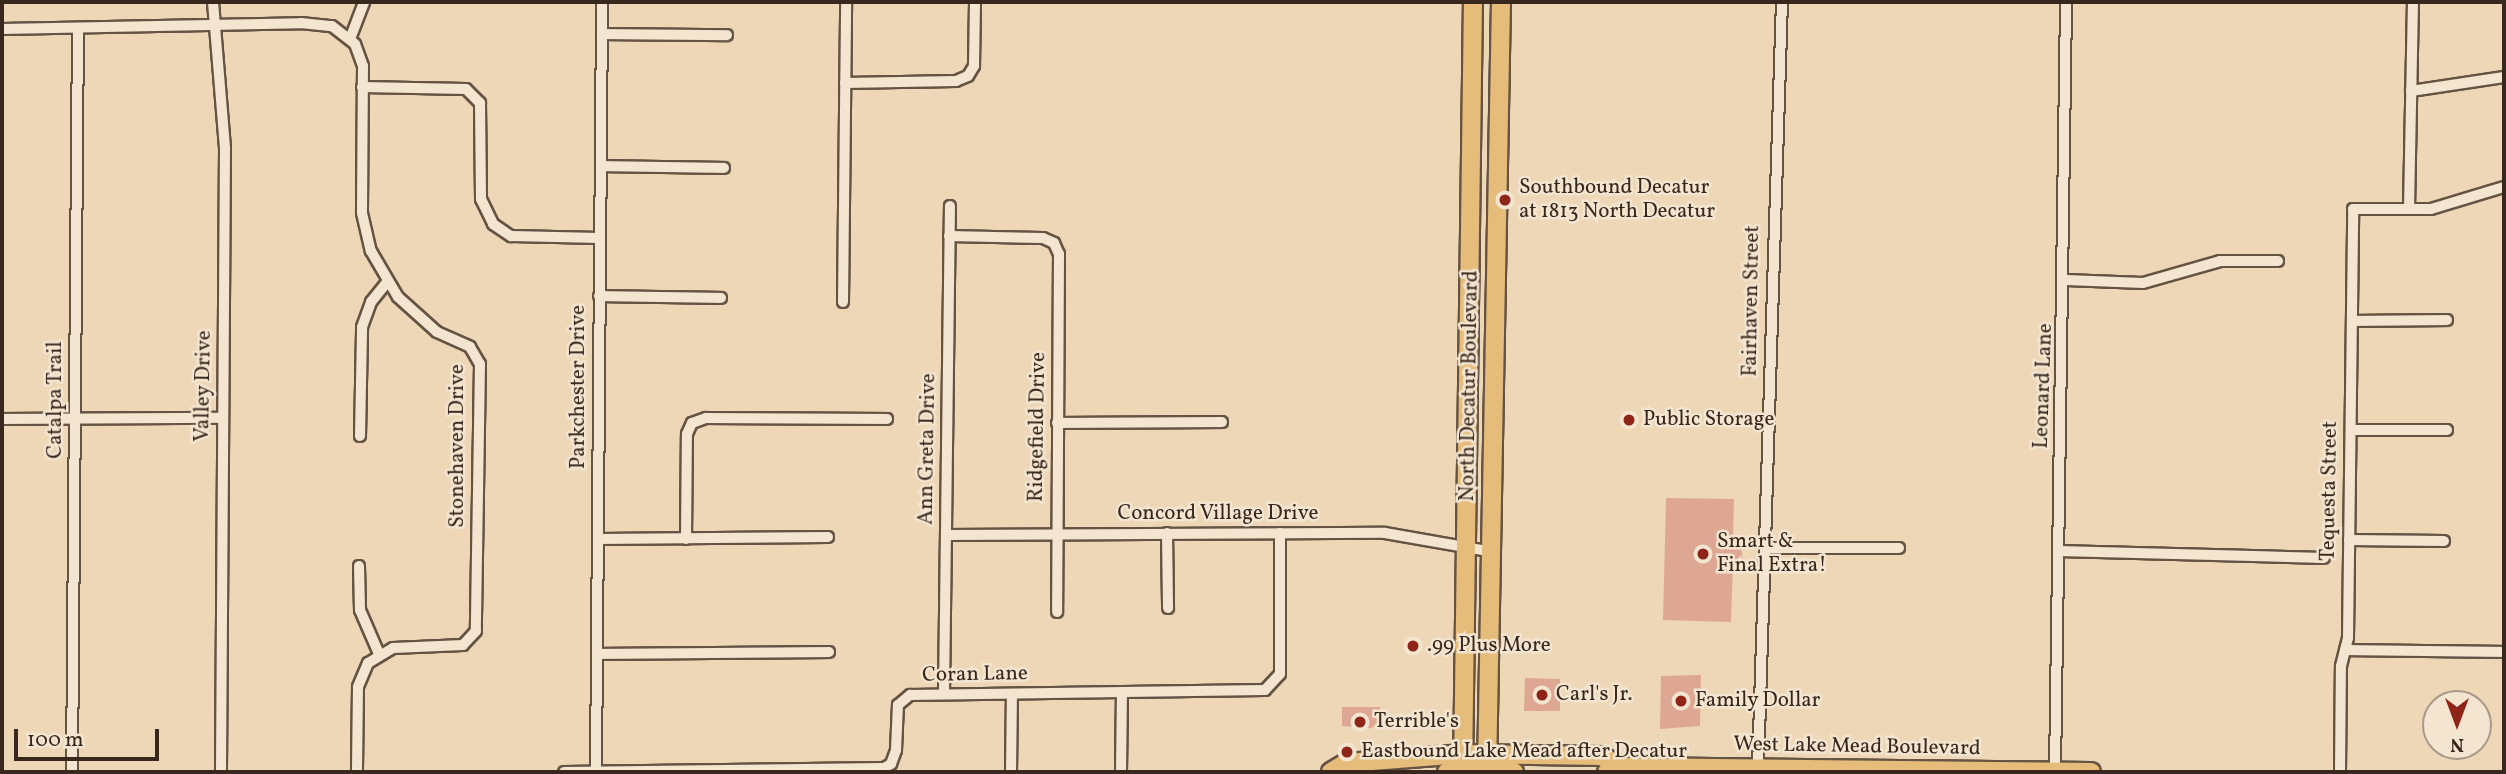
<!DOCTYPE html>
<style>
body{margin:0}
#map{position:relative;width:2506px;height:774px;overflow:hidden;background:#edd7b6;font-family:Vollkorn,serif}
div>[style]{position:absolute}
.building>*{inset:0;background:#dea793}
.roads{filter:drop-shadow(2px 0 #655343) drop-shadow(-2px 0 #655343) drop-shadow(0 2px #655343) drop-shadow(0 -2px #655343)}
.minor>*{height:10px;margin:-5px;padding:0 5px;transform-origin:5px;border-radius:5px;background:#f3e5d0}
.primary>*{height:18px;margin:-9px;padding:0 9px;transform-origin:9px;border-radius:9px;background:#e6bc7b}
.dots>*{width:19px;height:19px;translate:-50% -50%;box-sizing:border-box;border:4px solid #f3e5d0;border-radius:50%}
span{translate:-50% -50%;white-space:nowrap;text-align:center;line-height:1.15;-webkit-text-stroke:5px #f3e5d0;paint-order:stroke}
.poi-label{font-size:21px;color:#38271d}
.left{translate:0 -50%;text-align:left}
.street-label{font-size:21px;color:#38271d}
.frame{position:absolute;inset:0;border:4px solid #38271d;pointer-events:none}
.north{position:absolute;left:2422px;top:690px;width:70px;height:70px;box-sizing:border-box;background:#f3e5d0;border:2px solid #a89988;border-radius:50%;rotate:180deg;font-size:19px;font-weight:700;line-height:28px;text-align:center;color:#38271d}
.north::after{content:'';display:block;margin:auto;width:24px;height:32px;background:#8f2418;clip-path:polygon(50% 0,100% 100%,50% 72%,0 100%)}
.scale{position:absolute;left:14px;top:729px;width:145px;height:32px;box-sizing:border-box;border:4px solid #38271d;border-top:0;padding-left:9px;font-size:21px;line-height:24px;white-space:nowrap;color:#38271d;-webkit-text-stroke:5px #f3e5d0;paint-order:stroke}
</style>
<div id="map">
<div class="building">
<i style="clip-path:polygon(1666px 498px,1734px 499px,1733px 539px,1740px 539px,1743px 561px,1733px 561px,1731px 622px,1663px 620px)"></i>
<i style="clip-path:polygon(1701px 675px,1700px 726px,1660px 729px,1661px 676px)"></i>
<i style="clip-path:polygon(1525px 678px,1560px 679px,1560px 711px,1524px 711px)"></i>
<i style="clip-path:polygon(1342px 707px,1380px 707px,1382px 717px,1372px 728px,1342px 726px)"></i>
</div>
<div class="roads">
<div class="minor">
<i style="left:213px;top:2px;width:147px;rotate:85.3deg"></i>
<i style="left:225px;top:149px;width:623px;rotate:90.37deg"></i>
<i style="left:2px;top:29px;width:299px;rotate:-1.1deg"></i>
<i style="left:301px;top:23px;width:31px;rotate:6deg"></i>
<i style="left:332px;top:26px;width:29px;rotate:38deg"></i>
<i style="left:355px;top:44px;width:23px;rotate:70deg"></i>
<i style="left:363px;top:66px;width:147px;rotate:90.4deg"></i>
<i style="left:362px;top:213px;width:39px;rotate:77deg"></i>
<i style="left:371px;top:251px;width:53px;rotate:59.6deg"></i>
<i style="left:398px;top:297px;width:52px;rotate:41.9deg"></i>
<i style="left:437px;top:332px;width:36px;rotate:24deg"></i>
<i style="left:470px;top:347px;width:20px;rotate:60deg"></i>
<i style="left:480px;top:364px;width:267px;rotate:90.9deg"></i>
<i style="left:476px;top:631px;width:19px;rotate:133deg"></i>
<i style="left:463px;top:645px;width:70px;rotate:177.5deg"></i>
<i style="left:393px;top:648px;width:29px;rotate:149deg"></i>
<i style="left:368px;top:663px;width:26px;rotate:113deg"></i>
<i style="left:358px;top:687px;width:85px;rotate:90.7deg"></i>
<i style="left:602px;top:34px;width:125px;rotate:0.5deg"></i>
<i style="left:350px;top:39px;width:40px;rotate:-69deg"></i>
<i style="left:845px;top:83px;width:111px;rotate:-1deg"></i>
<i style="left:956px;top:81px;width:13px;rotate:-23deg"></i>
<i style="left:968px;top:76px;width:12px;rotate:-59deg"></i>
<i style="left:974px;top:66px;width:64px;rotate:-89.1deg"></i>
<i style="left:362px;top:87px;width:104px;rotate:1.1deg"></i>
<i style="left:466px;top:89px;width:20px;rotate:45deg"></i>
<i style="left:480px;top:103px;width:96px;rotate:89.4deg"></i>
<i style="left:481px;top:199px;width:28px;rotate:64deg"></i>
<i style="left:493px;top:224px;width:22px;rotate:34deg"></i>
<i style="left:511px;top:236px;width:89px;rotate:1.3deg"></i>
<i style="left:2411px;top:91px;width:94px;rotate:-8.6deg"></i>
<i style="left:601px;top:166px;width:123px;rotate:0.9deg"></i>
<i style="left:2409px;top:209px;width:207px;rotate:-88.9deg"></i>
<i style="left:949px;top:236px;width:94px;rotate:1.2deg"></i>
<i style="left:1043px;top:238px;width:12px;rotate:24deg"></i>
<i style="left:1054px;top:243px;width:12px;rotate:66deg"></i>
<i style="left:1059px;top:254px;width:358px;rotate:90.3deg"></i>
<i style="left:2066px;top:280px;width:77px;rotate:2.2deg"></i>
<i style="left:2143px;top:283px;width:80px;rotate:-15.9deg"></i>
<i style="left:2220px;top:261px;width:58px"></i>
<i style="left:599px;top:296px;width:122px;rotate:0.9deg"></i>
<i style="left:843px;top:302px;width:300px;rotate:-89.4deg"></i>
<i style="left:2352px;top:321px;width:95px;rotate:-0.6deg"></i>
<i style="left:2px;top:419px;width:221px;rotate:-0.3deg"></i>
<i style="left:1057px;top:423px;width:165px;rotate:-0.3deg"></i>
<i style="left:2351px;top:430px;width:96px"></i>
<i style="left:360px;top:436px;width:109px;rotate:-88.9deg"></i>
<i style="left:362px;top:327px;width:27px;rotate:-70deg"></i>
<i style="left:371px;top:302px;width:27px;rotate:-51deg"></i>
<i style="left:1167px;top:533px;width:75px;rotate:89.2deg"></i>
<i style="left:946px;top:535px;width:439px;rotate:-0.3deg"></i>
<i style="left:1385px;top:533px;width:105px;rotate:9.9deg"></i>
<i style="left:598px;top:539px;width:230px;rotate:-0.5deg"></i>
<i style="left:686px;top:539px;width:105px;rotate:-89.5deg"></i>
<i style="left:687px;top:434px;width:12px;rotate:-66deg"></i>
<i style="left:692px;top:423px;width:15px;rotate:-20deg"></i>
<i style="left:706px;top:418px;width:181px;rotate:0.3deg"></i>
<i style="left:2349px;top:540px;width:95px;rotate:0.6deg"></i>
<i style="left:1765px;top:548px;width:134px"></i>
<i style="left:2058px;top:551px;width:266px;rotate:1.5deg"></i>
<i style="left:359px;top:566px;width:44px;rotate:88.7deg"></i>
<i style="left:360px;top:610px;width:48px;rotate:66.6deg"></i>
<i style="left:2345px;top:650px;width:159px;rotate:0.7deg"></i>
<i style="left:597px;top:654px;width:232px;rotate:-0.5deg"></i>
<i style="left:944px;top:694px;width:488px;rotate:-89.3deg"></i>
<i style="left:1758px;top:768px;width:766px;rotate:-88.21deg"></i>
<i style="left:72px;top:772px;width:744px;rotate:-89.54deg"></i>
<i style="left:564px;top:772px;width:320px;rotate:-0.7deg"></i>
<i style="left:884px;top:768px;width:8px;rotate:-30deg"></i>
<i style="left:891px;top:764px;width:15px;rotate:-70deg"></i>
<i style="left:896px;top:750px;width:45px;rotate:-87.5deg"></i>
<i style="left:898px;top:705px;width:16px;rotate:-40deg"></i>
<i style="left:910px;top:695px;width:355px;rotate:-0.8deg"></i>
<i style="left:1265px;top:690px;width:22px;rotate:-47deg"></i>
<i style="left:1280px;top:674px;width:141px;rotate:-90deg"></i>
<i style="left:596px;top:772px;width:770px;rotate:-89.55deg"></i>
<i style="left:1011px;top:772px;width:78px;rotate:-89.3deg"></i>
<i style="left:1121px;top:772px;width:80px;rotate:-89.3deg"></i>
<i style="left:2055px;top:772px;width:770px;rotate:-89.18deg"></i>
<i style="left:2340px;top:772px;width:106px;rotate:-89.5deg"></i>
<i style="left:2341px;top:666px;width:29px;rotate:-76deg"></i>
<i style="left:2348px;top:638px;width:429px;rotate:-89.3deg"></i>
<i style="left:2353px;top:209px;width:78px"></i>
<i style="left:2431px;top:209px;width:76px;rotate:-16.8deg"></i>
</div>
<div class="primary">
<i style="left:1331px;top:772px;width:17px;rotate:-31deg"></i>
<i style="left:1346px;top:763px;width:117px;rotate:-4.4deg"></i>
<i style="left:1463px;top:754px;width:138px;rotate:0.8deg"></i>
<i style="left:1601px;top:756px;width:25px;rotate:27deg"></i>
<i style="left:1447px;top:772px;width:67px"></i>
<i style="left:1463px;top:772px;width:770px;rotate:-89.26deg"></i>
<i style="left:1487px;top:772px;width:770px;rotate:-88.96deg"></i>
<i style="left:1607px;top:772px;width:17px;rotate:-17deg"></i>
<i style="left:1623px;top:767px;width:468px;rotate:0.6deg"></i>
</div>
</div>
<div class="dots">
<i style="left:1505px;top:200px;background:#8f2418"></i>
<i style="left:1629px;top:420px;background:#8f2418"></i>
<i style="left:1703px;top:554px;background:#8f2418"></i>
<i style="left:1413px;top:646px;background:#8f2418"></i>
<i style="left:1542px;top:695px;background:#8f2418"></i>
<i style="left:1681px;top:701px;background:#8f2418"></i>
<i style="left:1360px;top:722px;background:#8f2418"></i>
<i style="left:1347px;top:752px;background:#8f2418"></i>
</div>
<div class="poi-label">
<span class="left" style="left:1519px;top:200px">Southbound Decatur<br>at 1813 North Decatur</span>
<span class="left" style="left:1643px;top:420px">Public Storage</span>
<span class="left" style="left:1717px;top:554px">Smart &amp;<br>Final Extra!</span>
<span class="left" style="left:1427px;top:646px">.99 Plus More</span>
<span class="left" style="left:1556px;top:695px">Carl's Jr.</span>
<span class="left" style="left:1695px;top:701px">Family Dollar</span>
<span class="left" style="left:1374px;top:722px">Terrible's</span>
<span class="left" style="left:1361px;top:752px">Eastbound Lake Mead after Decatur</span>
</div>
<div class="street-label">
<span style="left:1752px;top:301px;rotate:-89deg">Fairhaven Street</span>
<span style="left:204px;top:386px;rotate:-89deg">Valley Drive</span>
<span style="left:1470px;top:386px;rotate:-89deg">North Decatur Boulevard</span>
<span style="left:2044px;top:386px;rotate:-88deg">Leonard Lane</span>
<span style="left:579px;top:387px;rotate:-90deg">Parkchester Drive</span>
<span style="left:56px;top:400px;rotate:-90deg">Catalpa Trail</span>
<span style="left:1038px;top:427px;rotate:-89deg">Ridgefield Drive</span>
<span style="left:458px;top:446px;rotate:-90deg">Stonehaven Drive</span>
<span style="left:928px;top:449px;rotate:-89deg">Ann Greta Drive</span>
<span style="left:2330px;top:491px;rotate:-89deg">Tequesta Street</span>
<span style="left:1218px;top:514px">Concord Village Drive</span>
<span style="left:975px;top:675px;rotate:-1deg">Coran Lane</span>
<span style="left:1857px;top:747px;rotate:1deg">West Lake Mead Boulevard</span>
</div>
<div class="frame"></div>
<div class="north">N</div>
<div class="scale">100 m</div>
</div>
